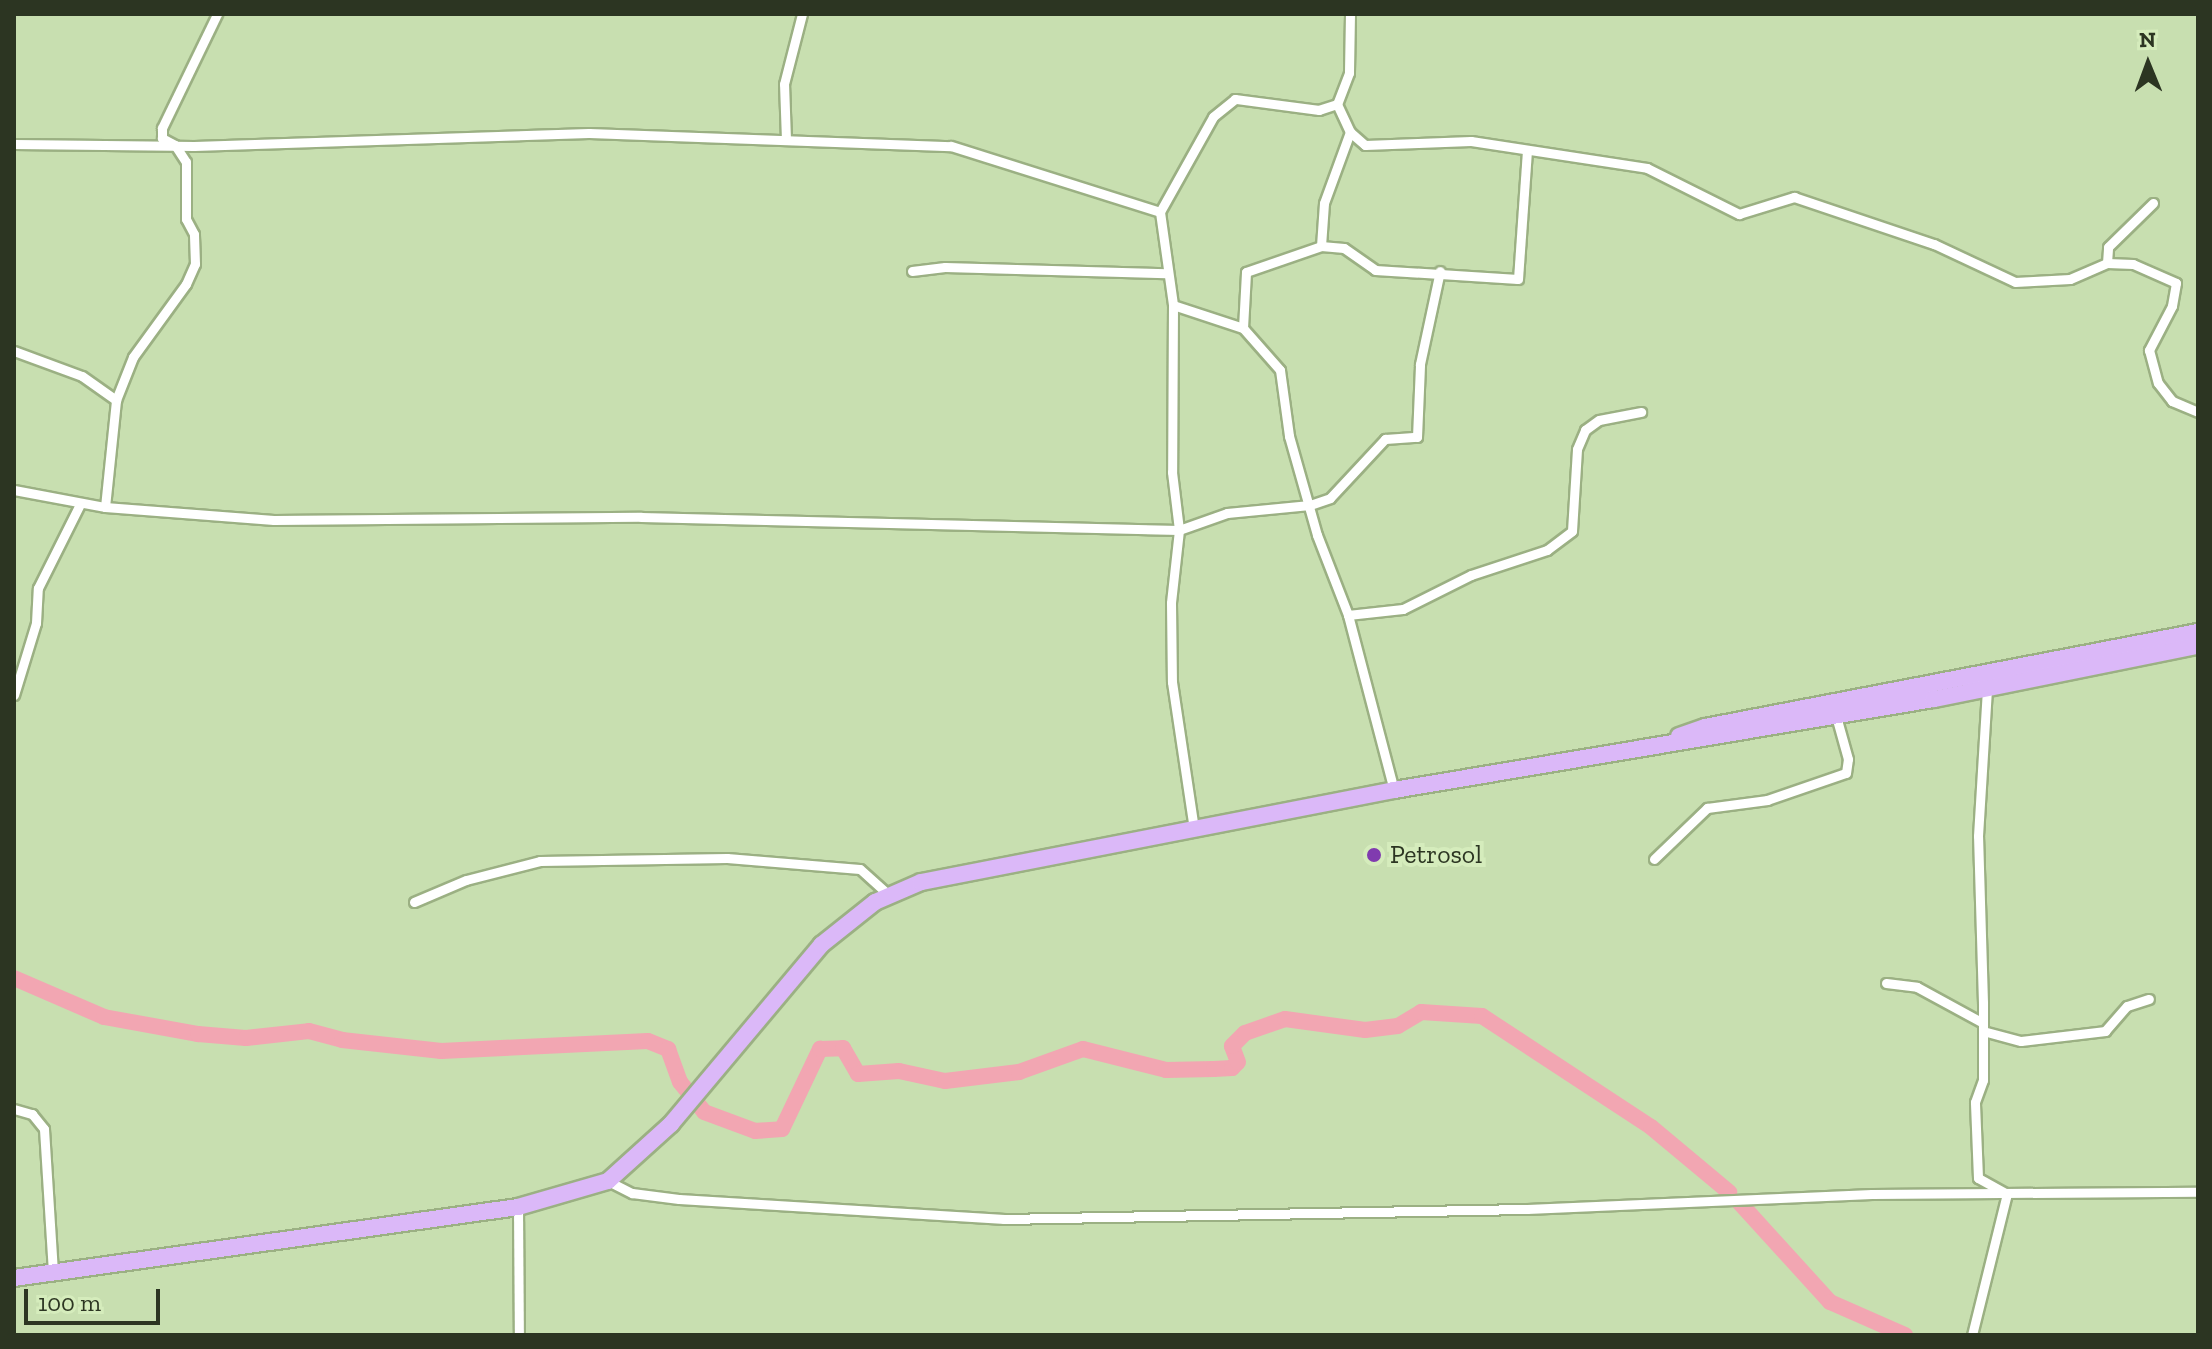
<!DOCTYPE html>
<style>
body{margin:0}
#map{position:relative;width:2212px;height:1349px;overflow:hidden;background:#c8dfb0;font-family:"Zilla Slab",serif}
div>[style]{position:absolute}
.river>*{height:16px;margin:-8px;padding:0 8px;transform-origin:8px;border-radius:8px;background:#f2a6b2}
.roads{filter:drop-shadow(2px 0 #9bb083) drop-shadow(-2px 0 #9bb083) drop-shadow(0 2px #9bb083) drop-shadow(0 -2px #9bb083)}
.minor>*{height:9px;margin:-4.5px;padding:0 4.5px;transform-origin:4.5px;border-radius:4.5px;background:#fff}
.trunk>*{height:16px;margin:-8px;padding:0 8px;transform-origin:8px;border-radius:8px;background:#dbb8f8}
.dots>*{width:22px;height:22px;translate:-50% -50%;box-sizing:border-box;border:4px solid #d5ecbc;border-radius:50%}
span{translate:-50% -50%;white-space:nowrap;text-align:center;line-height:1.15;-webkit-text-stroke:8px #d5ecbc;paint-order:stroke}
.poi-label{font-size:26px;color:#2c3522}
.left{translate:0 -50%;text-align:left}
.frame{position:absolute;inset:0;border:16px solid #2c3522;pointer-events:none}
.north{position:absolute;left:2108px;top:24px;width:80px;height:80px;-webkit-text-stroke:6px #d5ecbc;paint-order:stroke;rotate:359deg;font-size:22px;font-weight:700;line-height:32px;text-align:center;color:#2c3522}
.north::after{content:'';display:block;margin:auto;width:28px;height:36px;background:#2c3522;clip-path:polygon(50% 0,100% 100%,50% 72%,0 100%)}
.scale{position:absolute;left:24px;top:1289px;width:136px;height:36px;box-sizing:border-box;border:4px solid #2c3522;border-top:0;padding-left:10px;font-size:24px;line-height:28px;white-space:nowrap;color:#2c3522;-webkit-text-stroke:6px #d5ecbc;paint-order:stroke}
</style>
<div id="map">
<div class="river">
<i style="left:14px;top:978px;width:98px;rotate:23.4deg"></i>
<i style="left:104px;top:1017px;width:96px;rotate:10.3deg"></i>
<i style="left:198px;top:1034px;width:48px;rotate:4.8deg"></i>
<i style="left:246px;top:1038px;width:63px;rotate:-6.3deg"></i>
<i style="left:309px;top:1031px;width:34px;rotate:15deg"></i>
<i style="left:342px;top:1040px;width:100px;rotate:6.3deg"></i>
<i style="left:441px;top:1051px;width:207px;rotate:-2.8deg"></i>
<i style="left:648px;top:1041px;width:22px;rotate:22deg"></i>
<i style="left:668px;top:1049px;width:35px;rotate:70deg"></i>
<i style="left:680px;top:1082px;width:38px;rotate:51deg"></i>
<i style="left:704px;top:1112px;width:54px;rotate:20.4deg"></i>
<i style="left:755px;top:1131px;width:27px;rotate:-4deg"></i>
<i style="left:782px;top:1129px;width:89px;rotate:-64.6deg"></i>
<i style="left:820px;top:1049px;width:23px;rotate:-2deg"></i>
<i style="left:843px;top:1048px;width:30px;rotate:60deg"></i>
<i style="left:858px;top:1074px;width:41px;rotate:-4.2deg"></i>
<i style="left:899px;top:1071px;width:47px;rotate:12.3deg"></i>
<i style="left:945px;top:1081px;width:75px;rotate:-6.9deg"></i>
<i style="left:1019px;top:1072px;width:68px;rotate:-19.8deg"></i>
<i style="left:1083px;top:1049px;width:86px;rotate:14.2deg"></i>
<i style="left:1166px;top:1070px;width:48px;rotate:-1.2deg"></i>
<i style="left:1214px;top:1069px;width:18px;rotate:-3deg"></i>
<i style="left:1232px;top:1068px;width:8px;rotate:-45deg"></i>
<i style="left:1238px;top:1062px;width:17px;rotate:-111deg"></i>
<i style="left:1232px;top:1046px;width:18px;rotate:-45deg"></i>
<i style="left:1245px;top:1033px;width:42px;rotate:-19.3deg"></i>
<i style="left:1285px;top:1019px;width:81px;rotate:7.8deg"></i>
<i style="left:1365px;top:1030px;width:33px;rotate:-7deg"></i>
<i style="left:1398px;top:1026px;width:27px;rotate:-31deg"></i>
<i style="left:1421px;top:1012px;width:61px;rotate:3.8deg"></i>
<i style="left:1482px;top:1016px;width:202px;rotate:33.3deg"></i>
<i style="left:1651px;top:1127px;width:102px;rotate:39.8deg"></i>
<i style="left:1739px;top:1202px;width:135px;rotate:47.7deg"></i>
<i style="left:1830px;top:1302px;width:82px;rotate:23.7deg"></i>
</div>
<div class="roads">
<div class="minor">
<i style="left:1350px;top:14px;width:59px;rotate:91deg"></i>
<i style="left:1349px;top:73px;width:33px;rotate:111deg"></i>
<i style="left:1337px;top:104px;width:19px;rotate:162deg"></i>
<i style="left:1319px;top:110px;width:85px;rotate:-172.5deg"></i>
<i style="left:1235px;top:99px;width:28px;rotate:141deg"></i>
<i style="left:1213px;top:117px;width:109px;rotate:119.2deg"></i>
<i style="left:1160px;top:212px;width:94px;rotate:82deg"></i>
<i style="left:1173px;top:305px;width:74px;rotate:18.2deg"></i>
<i style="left:1243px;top:328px;width:56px;rotate:48.6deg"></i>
<i style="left:1280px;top:370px;width:67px;rotate:82.2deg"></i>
<i style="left:1289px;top:436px;width:103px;rotate:74.2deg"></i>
<i style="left:1317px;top:535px;width:86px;rotate:68.8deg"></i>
<i style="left:1348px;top:615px;width:181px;rotate:75.3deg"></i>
<i style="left:1350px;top:132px;width:20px;rotate:41deg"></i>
<i style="left:1365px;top:145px;width:106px;rotate:-2.2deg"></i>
<i style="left:1471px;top:141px;width:178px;rotate:8.7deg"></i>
<i style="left:1647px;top:168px;width:103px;rotate:26.6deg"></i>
<i style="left:1739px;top:214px;width:58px;rotate:-17.2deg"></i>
<i style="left:1794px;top:197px;width:148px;rotate:18.6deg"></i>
<i style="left:1934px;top:244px;width:89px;rotate:25.1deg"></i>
<i style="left:2015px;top:282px;width:55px;rotate:-3.1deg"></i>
<i style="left:2070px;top:279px;width:40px;rotate:-23.4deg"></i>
<i style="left:2107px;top:263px;width:26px;rotate:2deg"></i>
<i style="left:2133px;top:264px;width:47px;rotate:23.8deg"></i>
<i style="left:2176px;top:283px;width:23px;rotate:100deg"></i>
<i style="left:2172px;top:306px;width:50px;rotate:117.6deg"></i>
<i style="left:2149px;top:350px;width:34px;rotate:75deg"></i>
<i style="left:2158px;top:383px;width:23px;rotate:52deg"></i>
<i style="left:2172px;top:401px;width:28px;rotate:23deg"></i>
<i style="left:786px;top:140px;width:56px;rotate:-92deg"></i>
<i style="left:784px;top:84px;width:72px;rotate:-75.6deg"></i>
<i style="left:14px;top:144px;width:180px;rotate:0.6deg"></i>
<i style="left:194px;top:146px;width:395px;rotate:-1.9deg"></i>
<i style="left:589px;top:133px;width:362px;rotate:2.1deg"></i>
<i style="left:951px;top:146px;width:219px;rotate:17.5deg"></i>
<i style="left:1321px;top:246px;width:43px;rotate:-86deg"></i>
<i style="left:1324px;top:203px;width:76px;rotate:-69.9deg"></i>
<i style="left:1350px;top:132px;width:31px;rotate:-115deg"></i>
<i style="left:2107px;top:263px;width:16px;rotate:-86deg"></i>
<i style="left:2108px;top:247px;width:63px;rotate:-44.4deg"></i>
<i style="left:912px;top:271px;width:33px;rotate:-7deg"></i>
<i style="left:945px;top:267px;width:221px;rotate:1.6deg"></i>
<i style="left:1173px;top:305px;width:167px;rotate:90.3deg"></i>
<i style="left:1172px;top:472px;width:58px;rotate:83.1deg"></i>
<i style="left:1179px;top:530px;width:73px;rotate:96.3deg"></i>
<i style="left:1171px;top:603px;width:79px;rotate:89.3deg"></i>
<i style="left:1172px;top:682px;width:149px;rotate:81.5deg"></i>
<i style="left:1243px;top:328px;width:56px;rotate:-86.9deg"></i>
<i style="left:1246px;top:272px;width:79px;rotate:-19.1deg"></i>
<i style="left:1321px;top:246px;width:23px;rotate:5deg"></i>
<i style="left:1344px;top:248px;width:38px;rotate:35deg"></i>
<i style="left:1375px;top:270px;width:143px;rotate:3.6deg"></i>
<i style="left:1518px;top:279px;width:128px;rotate:-86deg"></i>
<i style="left:14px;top:351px;width:72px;rotate:20.2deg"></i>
<i style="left:82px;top:376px;width:42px;rotate:35.2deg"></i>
<i style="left:14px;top:490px;width:93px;rotate:10.6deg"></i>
<i style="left:105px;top:507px;width:169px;rotate:4.4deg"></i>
<i style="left:274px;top:520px;width:367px;rotate:-0.5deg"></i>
<i style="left:641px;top:517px;width:538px;rotate:1.38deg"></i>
<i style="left:1179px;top:530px;width:51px;rotate:-19.5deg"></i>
<i style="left:1227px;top:513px;width:83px;rotate:-5.5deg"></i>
<i style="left:1310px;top:505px;width:21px;rotate:-19deg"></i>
<i style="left:1330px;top:498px;width:81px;rotate:-47deg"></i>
<i style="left:1385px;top:439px;width:32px;rotate:-4deg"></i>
<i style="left:1417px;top:437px;width:73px;rotate:-87.6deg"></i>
<i style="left:1420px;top:364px;width:95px;rotate:-77.9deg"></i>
<i style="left:105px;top:507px;width:108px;rotate:-84.1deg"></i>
<i style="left:116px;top:400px;width:46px;rotate:-68.4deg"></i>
<i style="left:133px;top:357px;width:90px;rotate:-54deg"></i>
<i style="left:186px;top:284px;width:22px;rotate:-66deg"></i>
<i style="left:195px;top:264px;width:30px;rotate:-92deg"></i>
<i style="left:194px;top:234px;width:17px;rotate:-118deg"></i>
<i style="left:186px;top:219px;width:57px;rotate:-90deg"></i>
<i style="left:186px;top:162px;width:20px;rotate:-123deg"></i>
<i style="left:175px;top:145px;width:15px;rotate:-152deg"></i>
<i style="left:162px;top:138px;width:10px;rotate:-90deg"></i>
<i style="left:162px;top:128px;width:127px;rotate:-64.2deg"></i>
<i style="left:1348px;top:615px;width:55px;rotate:-6.2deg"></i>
<i style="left:1403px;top:609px;width:76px;rotate:-26.6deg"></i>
<i style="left:1471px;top:575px;width:80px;rotate:-18.2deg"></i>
<i style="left:1547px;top:550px;width:31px;rotate:-37deg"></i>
<i style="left:1572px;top:531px;width:82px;rotate:-86.5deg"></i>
<i style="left:1577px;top:449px;width:21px;rotate:-67deg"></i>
<i style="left:1585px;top:430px;width:17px;rotate:-36deg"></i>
<i style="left:1599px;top:420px;width:43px;rotate:-10.8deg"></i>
<i style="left:14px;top:695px;width:75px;rotate:-73deg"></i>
<i style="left:36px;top:623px;width:35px;rotate:-87deg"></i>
<i style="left:38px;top:588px;width:94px;rotate:-63.4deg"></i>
<i style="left:1654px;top:859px;width:74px;rotate:-43.9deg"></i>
<i style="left:1707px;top:808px;width:61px;rotate:-7.6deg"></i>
<i style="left:1767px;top:800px;width:83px;rotate:-18.9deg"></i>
<i style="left:1846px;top:773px;width:14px;rotate:-82deg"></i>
<i style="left:1848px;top:759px;width:45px;rotate:-105.6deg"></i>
<i style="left:414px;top:902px;width:56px;rotate:-22.9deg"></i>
<i style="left:466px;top:880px;width:76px;rotate:-14.4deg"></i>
<i style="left:540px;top:861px;width:187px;rotate:-0.9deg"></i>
<i style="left:727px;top:858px;width:133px;rotate:4.7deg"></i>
<i style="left:860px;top:869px;width:39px;rotate:42deg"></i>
<i style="left:1886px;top:983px;width:31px;rotate:7deg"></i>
<i style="left:1917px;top:987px;width:75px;rotate:28.6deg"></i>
<i style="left:1983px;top:1031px;width:39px;rotate:15deg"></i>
<i style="left:2021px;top:1041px;width:85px;rotate:-6.8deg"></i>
<i style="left:2105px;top:1031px;width:33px;rotate:-49deg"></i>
<i style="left:2127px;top:1006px;width:23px;rotate:-18deg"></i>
<i style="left:14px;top:1109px;width:19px;rotate:16deg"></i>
<i style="left:32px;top:1114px;width:19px;rotate:51deg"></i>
<i style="left:44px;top:1129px;width:143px;rotate:86.4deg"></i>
<i style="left:608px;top:1181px;width:27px;rotate:27deg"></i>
<i style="left:632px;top:1193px;width:47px;rotate:7.3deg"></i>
<i style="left:679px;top:1199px;width:326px;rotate:3.5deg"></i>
<i style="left:1004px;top:1219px;width:523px;rotate:-1.1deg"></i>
<i style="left:1527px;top:1209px;width:345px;rotate:-2.5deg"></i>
<i style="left:1872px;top:1194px;width:326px;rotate:-0.4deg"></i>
<i style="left:518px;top:1207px;width:128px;rotate:89.6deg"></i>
<i style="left:1972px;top:1335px;width:145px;rotate:-76.1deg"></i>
<i style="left:2007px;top:1194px;width:33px;rotate:-151deg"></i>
<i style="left:1978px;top:1178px;width:76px;rotate:-92.3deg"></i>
<i style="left:1975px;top:1102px;width:23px;rotate:-70deg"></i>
<i style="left:1983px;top:1080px;width:77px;rotate:-90deg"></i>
<i style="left:1983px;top:1003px;width:167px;rotate:-91.7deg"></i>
<i style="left:1978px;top:836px;width:148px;rotate:-86.5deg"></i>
</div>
<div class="trunk">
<i style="left:1679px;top:736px;width:28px;rotate:-19deg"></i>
<i style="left:1705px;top:727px;width:502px;rotate:-10.91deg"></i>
<i style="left:14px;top:1278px;width:509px;rotate:-8.02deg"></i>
<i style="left:518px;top:1207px;width:94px;rotate:-16.1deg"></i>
<i style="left:608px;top:1181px;width:85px;rotate:-42.1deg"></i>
<i style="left:671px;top:1124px;width:234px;rotate:-50deg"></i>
<i style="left:821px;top:945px;width:69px;rotate:-38.5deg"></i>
<i style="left:875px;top:902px;width:50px;rotate:-23.5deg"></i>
<i style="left:921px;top:882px;width:482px;rotate:-11deg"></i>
<i style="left:1394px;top:790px;width:548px;rotate:-9.57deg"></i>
<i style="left:1934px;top:699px;width:269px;rotate:-11.4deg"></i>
</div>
</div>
<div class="dots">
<i style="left:1374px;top:855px;background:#803baf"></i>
</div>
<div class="poi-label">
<span class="left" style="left:1390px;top:855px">Petrosol</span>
</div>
<div class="frame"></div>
<div class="north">N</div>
<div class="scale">100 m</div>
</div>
